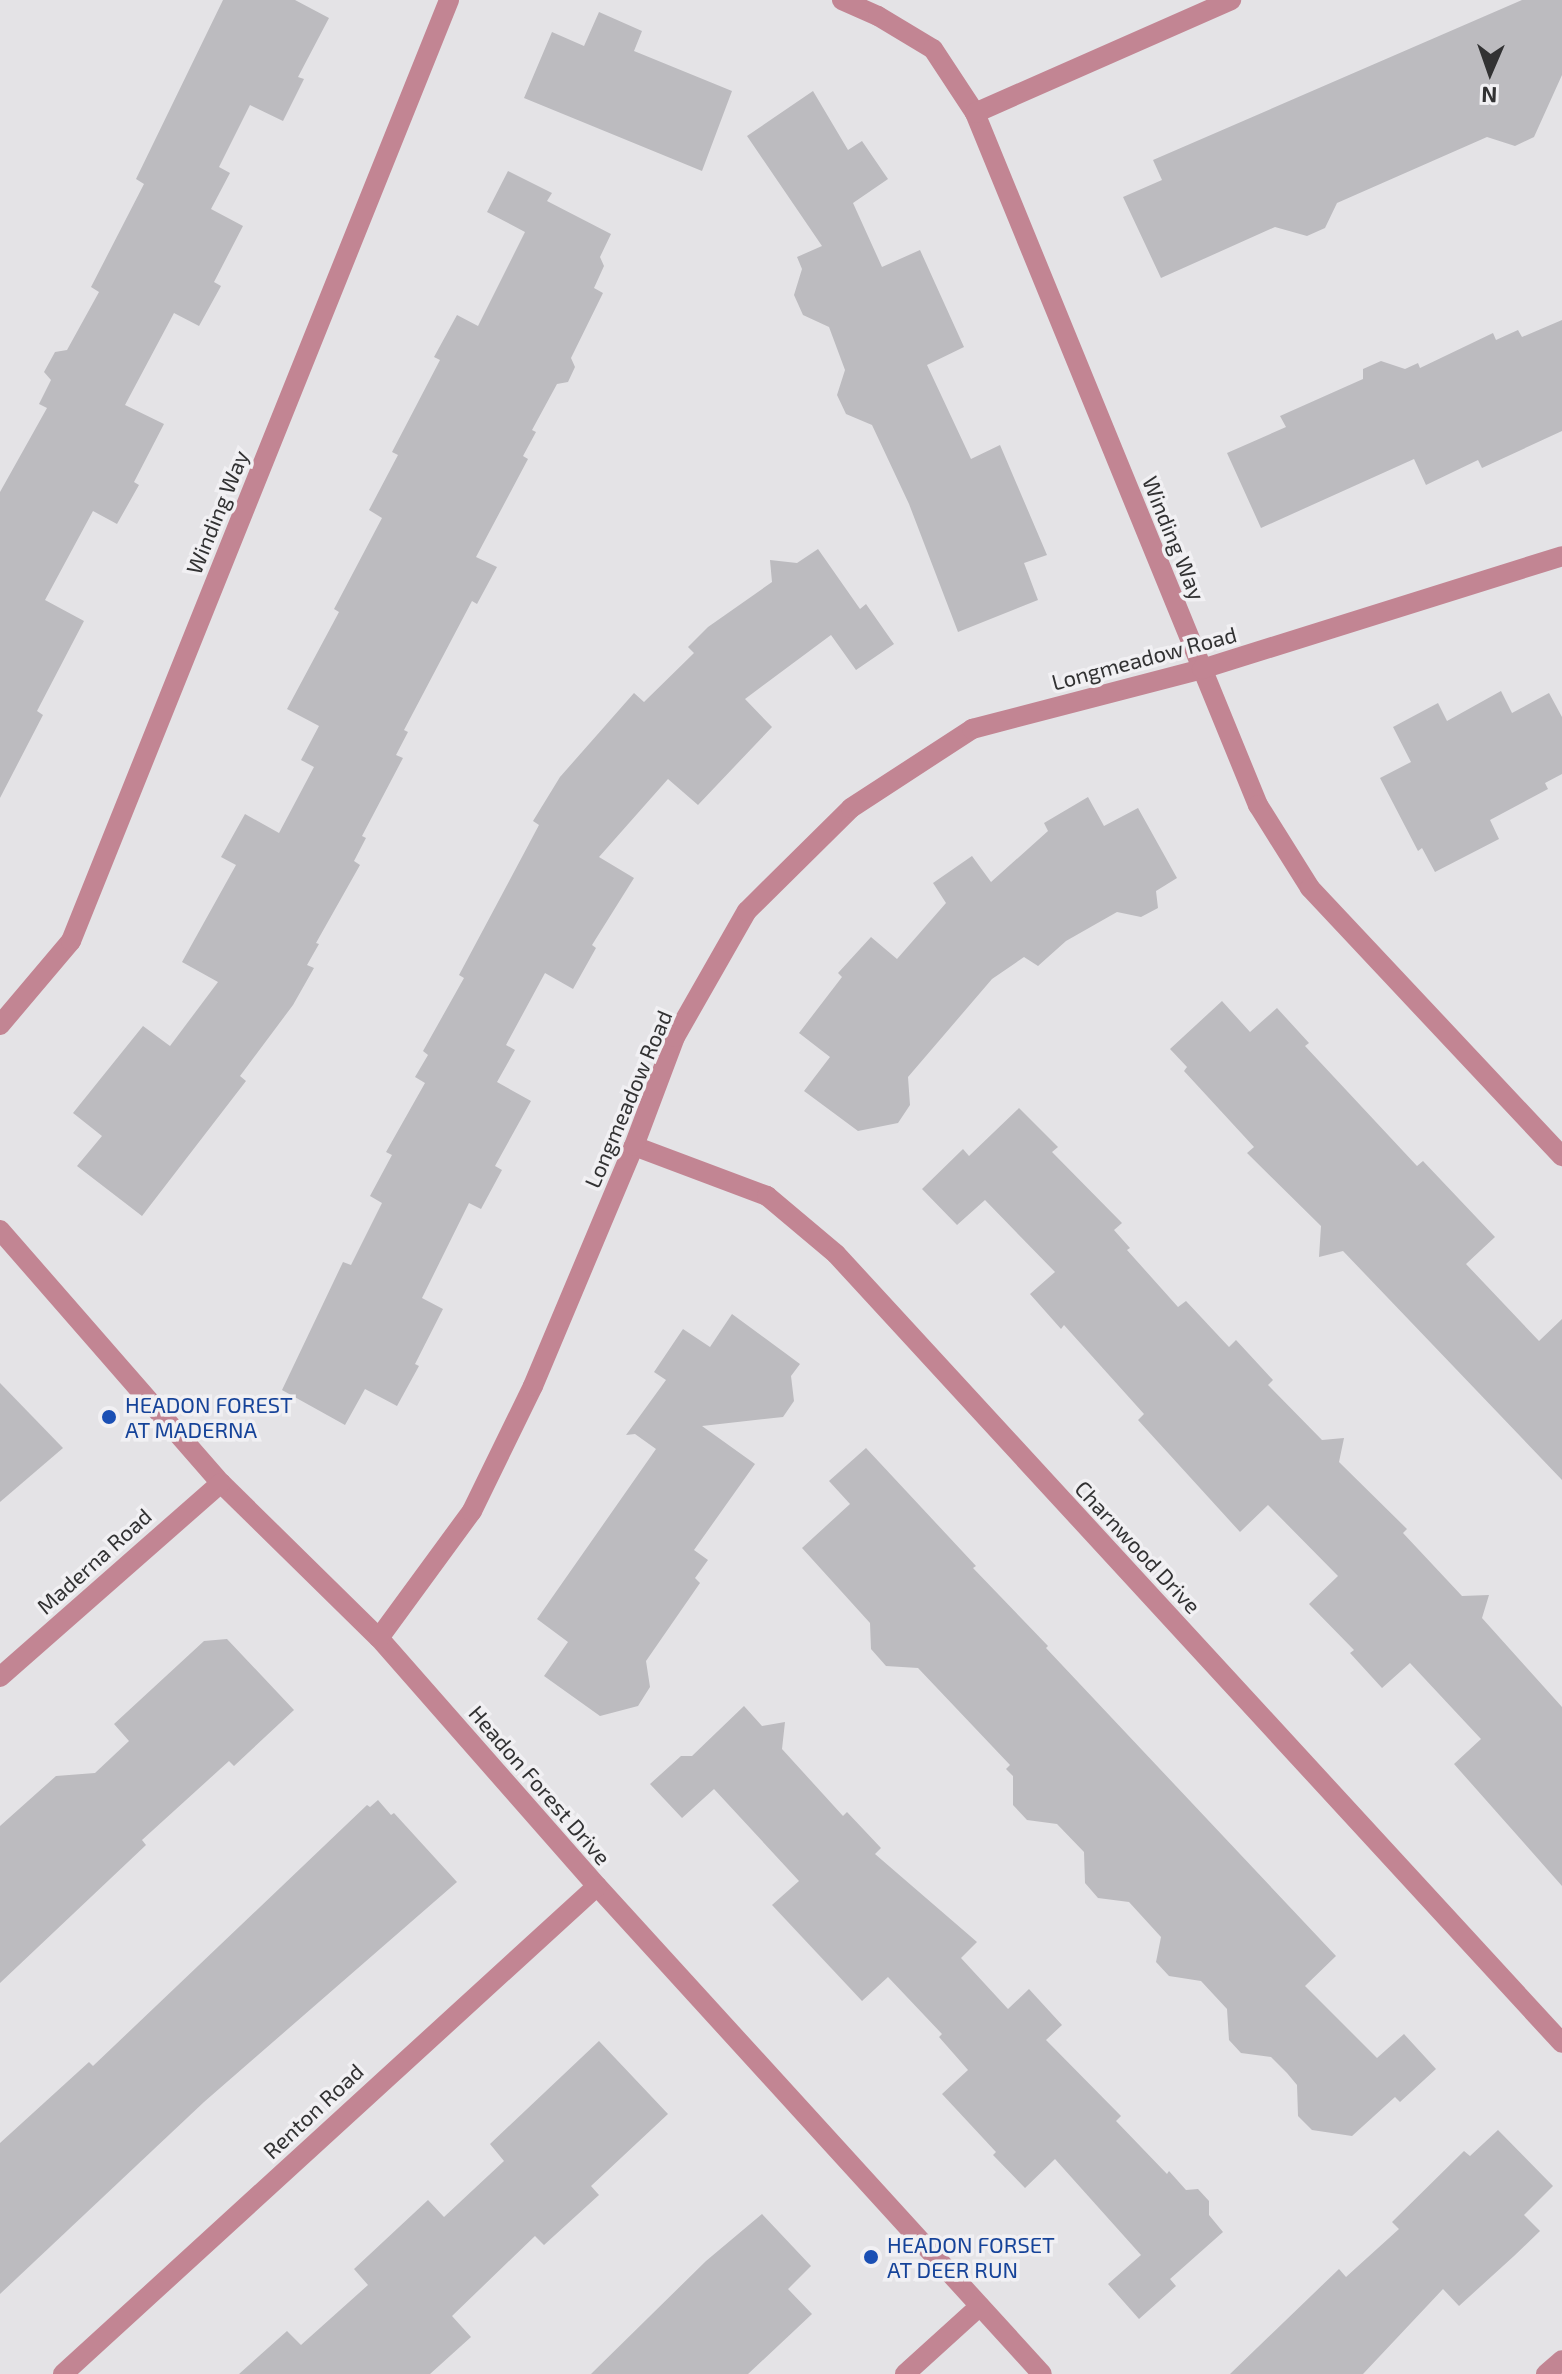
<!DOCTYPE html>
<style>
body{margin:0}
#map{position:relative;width:1562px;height:2374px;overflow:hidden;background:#e4e3e6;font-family:"Exo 2",sans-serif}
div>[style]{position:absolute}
.building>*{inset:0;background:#bcbbbf}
.minor>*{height:20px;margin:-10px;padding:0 10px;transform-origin:10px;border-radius:10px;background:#c28593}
.dots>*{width:22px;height:22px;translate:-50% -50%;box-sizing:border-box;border:4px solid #f1f0f3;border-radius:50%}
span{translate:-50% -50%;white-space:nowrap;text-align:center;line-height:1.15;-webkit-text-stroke:7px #f1f0f3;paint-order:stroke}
.street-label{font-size:22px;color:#323233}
.transit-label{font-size:22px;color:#164399}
.left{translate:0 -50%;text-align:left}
.north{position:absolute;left:1450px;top:32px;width:80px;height:80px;-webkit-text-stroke:6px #f1f0f3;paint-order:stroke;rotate:182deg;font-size:22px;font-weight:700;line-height:32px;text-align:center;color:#323233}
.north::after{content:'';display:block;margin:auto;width:28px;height:36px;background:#323233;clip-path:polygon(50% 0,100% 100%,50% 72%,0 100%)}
</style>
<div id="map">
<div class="building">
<i style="clip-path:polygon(223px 0,295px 0,329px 18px,298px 77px,304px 79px,283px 121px,250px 105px,219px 167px,230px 173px,211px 209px,243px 226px,214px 282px,221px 286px,199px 326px,174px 313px,125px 405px,164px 424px,134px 482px,139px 485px,117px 524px,93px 511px,45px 600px,84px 621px,37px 711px,43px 715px,0 798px,0 492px,47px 408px,39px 404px,51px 380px,44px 372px,55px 352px,67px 350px,99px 292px,91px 287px,144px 184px,136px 179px)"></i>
<i style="clip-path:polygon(1522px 0,1562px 0,1562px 75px,1534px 137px,1515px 146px,1487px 137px,1337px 203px,1325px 228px,1307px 236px,1275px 227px,1161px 278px,1123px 197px,1162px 180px,1153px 160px)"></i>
<i style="clip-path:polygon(599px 12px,642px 31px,634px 51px,732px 91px,702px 171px,524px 98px,552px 32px,584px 46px)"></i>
<i style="clip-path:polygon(813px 91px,848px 150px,862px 141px,888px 179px,853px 203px,882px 267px,920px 250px,964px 347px,927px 365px,971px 459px,1000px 445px,1047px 555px,1024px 563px,1038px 600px,958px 632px,909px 504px,872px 425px,846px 414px,837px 395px,845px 370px,829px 327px,803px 315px,794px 295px,802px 269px,797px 257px,822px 246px,747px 136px)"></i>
<i style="clip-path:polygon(508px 171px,552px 193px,547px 201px,611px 234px,600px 257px,604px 266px,594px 288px,603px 293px,571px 358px,575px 367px,568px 382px,557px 384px,532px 430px,536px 432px,523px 456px,528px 459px,476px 557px,497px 567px,477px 604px,472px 601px,404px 730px,408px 732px,396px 755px,403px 758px,362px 836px,366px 838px,354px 861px,360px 865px,316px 943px,319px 944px,307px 965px,314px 968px,293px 1005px,240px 1076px,246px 1081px,142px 1216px,77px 1166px,102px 1136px,73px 1113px,143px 1026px,170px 1046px,218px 982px,182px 962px,236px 865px,221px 857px,245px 814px,279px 833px,314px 767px,301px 760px,319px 726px,287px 709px,339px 612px,334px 609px,382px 518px,369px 510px,398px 455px,392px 452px,440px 360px,434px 357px,457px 315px,478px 326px,525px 232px,487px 212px)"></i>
<i style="clip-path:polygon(1562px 320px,1562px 431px,1482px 468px,1478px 460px,1426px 485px,1414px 459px,1261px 528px,1227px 453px,1286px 427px,1280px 416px,1363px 379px,1363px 369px,1381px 361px,1405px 369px,1418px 363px,1420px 368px,1493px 333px,1496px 340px,1518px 330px,1522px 337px)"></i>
<i style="clip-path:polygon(818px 549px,860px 609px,866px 604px,894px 644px,856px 670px,831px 635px,745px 699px,772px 727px,698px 805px,668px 779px,599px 857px,634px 878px,592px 945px,596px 948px,573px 989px,545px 973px,506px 1045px,515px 1050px,497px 1082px,531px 1101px,495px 1166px,502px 1170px,481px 1209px,469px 1203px,422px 1298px,443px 1309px,415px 1364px,419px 1366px,397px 1406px,365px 1389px,345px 1425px,282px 1390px,343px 1262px,351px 1265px,382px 1203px,370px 1196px,392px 1155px,386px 1152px,425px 1083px,415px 1077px,428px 1055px,423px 1051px,464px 978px,459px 975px,539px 825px,533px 821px,560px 777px,634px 693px,644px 702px,694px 653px,688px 647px,708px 627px,772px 582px,770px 560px,797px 563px)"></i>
<i style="clip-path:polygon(1501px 691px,1512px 713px,1549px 693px,1562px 717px,1562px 774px,1545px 783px,1548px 789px,1490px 820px,1499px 839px,1435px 872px,1422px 848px,1418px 851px,1380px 778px,1411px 762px,1393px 727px,1438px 703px,1447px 721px)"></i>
<i style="clip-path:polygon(1088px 797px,1104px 826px,1138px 808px,1177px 878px,1156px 891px,1158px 908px,1141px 917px,1117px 912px,1066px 941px,1038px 966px,1024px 957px,992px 979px,908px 1077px,910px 1105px,898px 1123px,858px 1131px,804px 1091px,830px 1057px,799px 1033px,842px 977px,838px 973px,871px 937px,897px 959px,946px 903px,933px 883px,972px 856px,991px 882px,1048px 831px,1044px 823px)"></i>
<i style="clip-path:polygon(1222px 1001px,1250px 1032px,1277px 1008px,1309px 1043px,1305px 1046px,1417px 1166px,1423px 1161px,1495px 1237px,1466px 1264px,1539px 1341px,1562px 1319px,1562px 1480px,1343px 1251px,1319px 1257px,1321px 1226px,1247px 1153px,1254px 1147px,1184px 1071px,1187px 1067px,1170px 1049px)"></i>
<i style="clip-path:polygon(1019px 1108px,1058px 1147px,1052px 1152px,1122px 1223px,1114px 1230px,1130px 1248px,1127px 1250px,1178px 1307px,1186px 1301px,1229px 1347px,1236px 1340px,1273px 1380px,1268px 1385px,1322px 1440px,1344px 1438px,1339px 1462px,1407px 1529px,1403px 1533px,1462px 1596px,1489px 1595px,1482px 1618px,1562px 1707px,1562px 1886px,1454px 1764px,1481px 1739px,1410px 1663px,1382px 1688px,1350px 1653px,1354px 1650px,1309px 1604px,1338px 1576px,1268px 1505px,1240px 1532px,1138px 1420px,1144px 1414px,1064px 1325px,1061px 1329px,1030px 1294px,1055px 1272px,985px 1200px,957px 1225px,922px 1189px,963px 1149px,969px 1156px)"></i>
<i style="clip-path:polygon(732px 1314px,800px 1364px,791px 1376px,794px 1401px,783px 1417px,702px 1426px,755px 1464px,694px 1550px,708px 1560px,695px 1578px,700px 1583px,646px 1661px,650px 1687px,638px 1706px,600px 1716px,544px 1676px,568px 1642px,537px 1619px,656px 1449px,635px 1434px,626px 1435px,666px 1380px,654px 1372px,683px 1329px,710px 1347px)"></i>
<i style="clip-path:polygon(0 1383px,63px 1448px,0 1502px)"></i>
<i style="clip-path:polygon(866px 1448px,976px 1566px,973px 1568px,1048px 1646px,1046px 1648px,1336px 1956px,1305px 1986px,1377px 2058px,1404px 2034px,1436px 2069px,1400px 2102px,1395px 2097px,1352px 2136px,1312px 2130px,1298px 2116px,1297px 2085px,1287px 2073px,1271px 2057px,1241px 2053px,1229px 2040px,1227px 2009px,1201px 1981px,1169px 1976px,1156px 1962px,1161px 1937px,1129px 1902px,1098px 1898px,1085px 1883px,1084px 1852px,1057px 1824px,1027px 1820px,1013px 1805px,1013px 1776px,1006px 1769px,1010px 1765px,918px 1668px,886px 1666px,871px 1649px,870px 1623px,802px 1548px,850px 1504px,829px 1481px)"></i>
<i style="clip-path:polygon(227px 1639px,294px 1710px,234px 1766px,229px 1761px,142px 1840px,146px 1845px,0 1983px,0 1826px,56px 1776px,95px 1773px,129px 1741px,114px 1724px,204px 1641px)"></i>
<i style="clip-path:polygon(744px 1706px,762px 1726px,785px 1722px,782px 1749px,843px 1816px,847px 1812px,881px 1848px,875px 1854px,977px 1942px,961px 1958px,1008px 2009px,1029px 1989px,1062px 2025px,1046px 2040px,1121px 2116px,1116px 2121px,1167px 2174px,1169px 2171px,1186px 2190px,1198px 2189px,1209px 2201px,1209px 2215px,1223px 2232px,1170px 2279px,1176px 2286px,1139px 2319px,1108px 2284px,1141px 2255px,1055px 2159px,1025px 2188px,993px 2155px,996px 2152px,942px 2094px,968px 2070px,939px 2037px,942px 2034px,888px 1977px,862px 2001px,772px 1905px,799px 1881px,714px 1789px,682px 1818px,650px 1784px,681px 1756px,692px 1756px)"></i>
<i style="clip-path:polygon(378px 1800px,391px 1815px,394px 1813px,457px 1882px,204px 2102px,0 2294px,0 2143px,89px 2062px,93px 2066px,367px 1805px,370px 1807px)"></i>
<i style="clip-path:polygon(599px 2041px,668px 2114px,591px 2186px,599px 2195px,544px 2245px,535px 2236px,452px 2316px,471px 2337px,430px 2374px,239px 2374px,287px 2331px,301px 2345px,368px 2285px,354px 2269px,428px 2200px,444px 2217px,504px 2161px,490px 2144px)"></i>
<i style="clip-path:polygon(1498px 2130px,1553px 2186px,1524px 2215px,1540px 2231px,1514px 2256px,1459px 2306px,1443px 2289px,1363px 2374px,1230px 2374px,1339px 2269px,1346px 2277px,1399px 2229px,1392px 2222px,1464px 2151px,1470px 2156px)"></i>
<i style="clip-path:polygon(762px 2214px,811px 2266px,788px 2289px,812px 2314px,748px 2374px,591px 2374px,706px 2261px)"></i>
</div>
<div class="minor">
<i style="left:842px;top:0;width:39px;rotate:24deg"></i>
<i style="left:878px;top:16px;width:64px;rotate:31deg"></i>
<i style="left:933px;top:49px;width:77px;rotate:56.7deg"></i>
<i style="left:975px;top:113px;width:748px;rotate:67.76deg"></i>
<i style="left:1258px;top:805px;width:98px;rotate:57.9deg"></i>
<i style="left:1310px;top:888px;width:368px;rotate:46.8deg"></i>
<i style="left:975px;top:113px;width:280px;rotate:-23.8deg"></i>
<i style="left:0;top:1025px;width:110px;rotate:-49.8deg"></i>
<i style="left:71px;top:941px;width:1014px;rotate:-68.11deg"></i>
<i style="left:634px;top:1146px;width:142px;rotate:20.6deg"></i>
<i style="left:767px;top:1196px;width:90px;rotate:40deg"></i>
<i style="left:836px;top:1254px;width:1072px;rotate:47.38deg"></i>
<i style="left:0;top:1230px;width:336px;rotate:48.9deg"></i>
<i style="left:221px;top:1483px;width:221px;rotate:44.5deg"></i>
<i style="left:379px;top:1638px;width:330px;rotate:48.7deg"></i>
<i style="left:597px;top:1886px;width:660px;rotate:47.64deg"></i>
<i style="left:379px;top:1638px;width:157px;rotate:-53.8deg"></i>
<i style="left:472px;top:1511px;width:139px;rotate:-64deg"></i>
<i style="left:533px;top:1386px;width:260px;rotate:-67.2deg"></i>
<i style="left:634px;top:1146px;width:116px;rotate:-69.4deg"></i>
<i style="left:675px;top:1037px;width:145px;rotate:-60.3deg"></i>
<i style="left:747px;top:911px;width:146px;rotate:-44.7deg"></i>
<i style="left:851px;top:808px;width:145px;rotate:-33.1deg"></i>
<i style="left:972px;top:729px;width:238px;rotate:-14.6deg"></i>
<i style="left:1202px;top:669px;width:377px;rotate:-17.4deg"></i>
<i style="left:0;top:1677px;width:294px;rotate:-41.3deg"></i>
<i style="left:63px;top:2374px;width:723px;rotate:-42.42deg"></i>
<i style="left:905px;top:2374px;width:101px;rotate:-42.2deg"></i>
<i style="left:1546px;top:2374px;width:21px;rotate:-41deg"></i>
</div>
<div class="dots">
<i style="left:109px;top:1417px;background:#1a4fb4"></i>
<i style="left:871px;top:2257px;background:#1a4fb4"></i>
</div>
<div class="street-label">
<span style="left:217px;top:512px;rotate:-68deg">Winding Way</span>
<span style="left:1174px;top:538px;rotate:68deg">Winding Way</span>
<span style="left:1144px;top:658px;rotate:-15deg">Longmeadow Road</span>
<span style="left:628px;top:1099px;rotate:-67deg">Longmeadow Road</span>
<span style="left:1138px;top:1547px;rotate:47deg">Charnwood Drive</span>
<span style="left:94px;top:1561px;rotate:-42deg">Maderna Road</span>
<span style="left:540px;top:1785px;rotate:49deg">Headon Forest Drive</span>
<span style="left:313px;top:2111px;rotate:-43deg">Renton Road</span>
</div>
<div class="transit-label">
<span class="left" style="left:125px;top:1417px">HEADON FOREST<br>AT MADERNA</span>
<span class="left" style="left:887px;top:2257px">HEADON FORSET<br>AT DEER RUN</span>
</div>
<div class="north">N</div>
</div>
